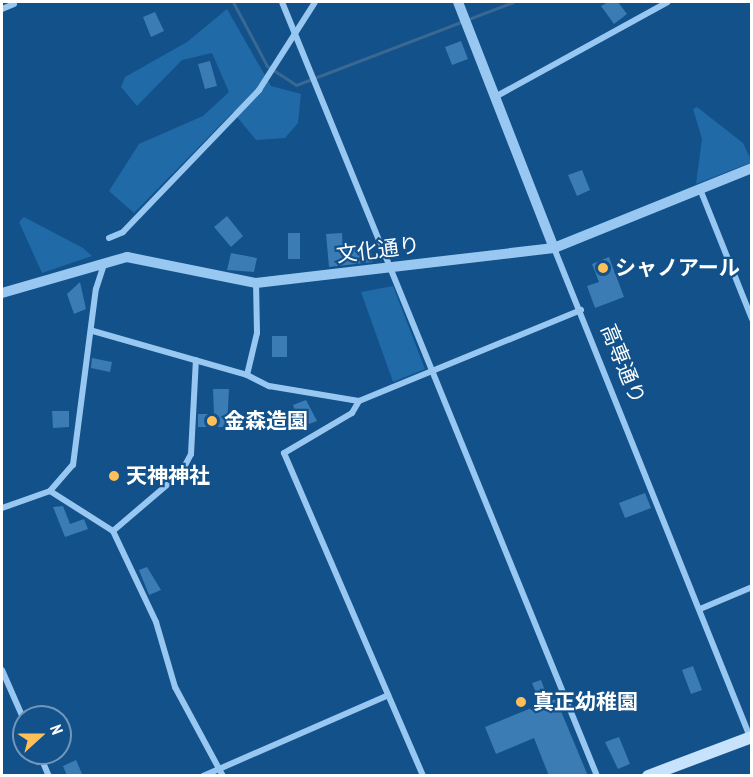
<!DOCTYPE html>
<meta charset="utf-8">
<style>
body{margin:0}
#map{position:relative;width:753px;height:777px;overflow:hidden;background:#12518a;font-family:"PT Sans Narrow","Noto Sans JP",sans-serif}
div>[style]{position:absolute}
.green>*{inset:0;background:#206aa8}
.stream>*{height:3px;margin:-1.5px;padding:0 1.5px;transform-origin:1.5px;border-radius:1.5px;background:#396892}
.building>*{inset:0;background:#3a7cb3}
.minor>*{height:6px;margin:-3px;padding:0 3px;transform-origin:3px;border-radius:3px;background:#98c8f1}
.tertiary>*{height:10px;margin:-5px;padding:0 5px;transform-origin:5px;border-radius:5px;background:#98c8f1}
.secondary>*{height:12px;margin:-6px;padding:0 6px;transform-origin:6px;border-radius:6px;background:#c6e2fc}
.dots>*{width:16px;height:16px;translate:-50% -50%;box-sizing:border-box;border:3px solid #12518a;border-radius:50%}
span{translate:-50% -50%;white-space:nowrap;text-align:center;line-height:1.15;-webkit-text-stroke:4.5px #12518a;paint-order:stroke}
.street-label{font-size:21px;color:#fff}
.poi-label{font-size:21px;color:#fff;font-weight:700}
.left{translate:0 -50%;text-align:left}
.frame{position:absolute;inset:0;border:3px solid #fff;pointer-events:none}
.north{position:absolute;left:12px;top:705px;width:60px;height:60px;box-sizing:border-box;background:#12518a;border:2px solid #7197b9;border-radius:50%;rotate:69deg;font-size:16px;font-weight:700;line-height:24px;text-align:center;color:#fff}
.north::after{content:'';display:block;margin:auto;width:21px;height:27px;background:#ffbf58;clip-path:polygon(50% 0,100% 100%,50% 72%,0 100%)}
</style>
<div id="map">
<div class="green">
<i style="clip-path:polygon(227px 9px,271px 86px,301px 94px,298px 123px,285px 138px,256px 140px,233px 112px,134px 213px,109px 191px,139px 144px,203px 116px,229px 92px,212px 53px,182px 60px,137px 106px,121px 87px,125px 77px,187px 42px)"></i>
<i style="clip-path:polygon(697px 107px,743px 143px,752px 162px,696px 184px,702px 139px,693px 109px)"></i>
<i style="clip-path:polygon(24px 217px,83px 248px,92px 256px,42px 273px,19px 222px)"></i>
<i style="clip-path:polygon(393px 286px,425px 369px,393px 382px,361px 292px)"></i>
</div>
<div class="stream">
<i style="left:233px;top:2px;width:72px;rotate:62deg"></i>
<i style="left:267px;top:66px;width:35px;rotate:33deg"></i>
<i style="left:296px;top:85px;width:232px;rotate:-20.9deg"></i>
</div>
<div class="building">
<i style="clip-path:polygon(608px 2px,618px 2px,627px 14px,614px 24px,601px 6px)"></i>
<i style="clip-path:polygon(155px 12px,164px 31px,151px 37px,143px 17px)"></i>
<i style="clip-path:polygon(461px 41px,468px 59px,452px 65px,445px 47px)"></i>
<i style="clip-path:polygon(210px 61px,217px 86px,205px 89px,198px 64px)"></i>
<i style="clip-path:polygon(582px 170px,590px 190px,577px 196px,568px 175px)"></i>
<i style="clip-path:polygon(227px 216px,243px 236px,231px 247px,214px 227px)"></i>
<i style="clip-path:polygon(288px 233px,300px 233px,300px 259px,288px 259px)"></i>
<i style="clip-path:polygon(342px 233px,343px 248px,370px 245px,373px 262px,329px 267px,326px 234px)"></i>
<i style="clip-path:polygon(231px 253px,257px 258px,254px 272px,227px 270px)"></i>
<i style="clip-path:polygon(609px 257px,624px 297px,595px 308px,587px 286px,599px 282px,592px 264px)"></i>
<i style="clip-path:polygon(80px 282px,86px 309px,74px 314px,67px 294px)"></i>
<i style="clip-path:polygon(272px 336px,287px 336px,287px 357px,272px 357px)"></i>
<i style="clip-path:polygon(92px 358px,112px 362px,110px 372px,91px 368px)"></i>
<i style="clip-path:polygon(213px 389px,229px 389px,227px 427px,198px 427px,198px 414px,214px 414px)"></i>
<i style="clip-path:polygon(306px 400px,317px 421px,301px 427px,293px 405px)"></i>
<i style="clip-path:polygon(52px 411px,69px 411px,69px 427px,53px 428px)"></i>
<i style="clip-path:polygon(645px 493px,651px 508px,625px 518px,619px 503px)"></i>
<i style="clip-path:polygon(63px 506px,70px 524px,84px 519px,88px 529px,65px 537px,53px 507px)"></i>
<i style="clip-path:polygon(147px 567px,161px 590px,149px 595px,139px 570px)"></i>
<i style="clip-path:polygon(693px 666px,702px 690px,691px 694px,682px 670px)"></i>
<i style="clip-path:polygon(541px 680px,549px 701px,556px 699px,588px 776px,549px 776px,534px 738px,496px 754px,485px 727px,534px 707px,539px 700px,532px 683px)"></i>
<i style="clip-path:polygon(619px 737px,630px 764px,618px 769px,605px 742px)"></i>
<i style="clip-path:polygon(76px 760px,83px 776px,67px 776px,63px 766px)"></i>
</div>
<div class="minor">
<i style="left:282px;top:2px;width:836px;rotate:67.85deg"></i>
<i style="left:2px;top:9px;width:13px;rotate:-23deg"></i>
<i style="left:495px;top:97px;width:197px;rotate:-28.8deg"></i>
<i style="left:700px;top:189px;width:140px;rotate:68.2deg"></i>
<i style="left:109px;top:238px;width:15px;rotate:-23deg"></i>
<i style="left:123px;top:232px;width:197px;rotate:-46.2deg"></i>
<i style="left:259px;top:90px;width:104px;rotate:-57.5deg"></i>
<i style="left:554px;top:248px;width:527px;rotate:68.16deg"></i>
<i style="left:93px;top:331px;width:160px;rotate:15.9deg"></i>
<i style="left:247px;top:375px;width:25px;rotate:27deg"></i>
<i style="left:269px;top:386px;width:91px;rotate:9.5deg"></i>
<i style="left:359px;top:401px;width:240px;rotate:-22.3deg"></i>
<i style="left:247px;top:375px;width:43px;rotate:-76.6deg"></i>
<i style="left:257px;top:333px;width:50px;rotate:-91.1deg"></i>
<i style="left:359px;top:401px;width:14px;rotate:120deg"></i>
<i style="left:352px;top:413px;width:79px;rotate:149.5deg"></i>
<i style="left:284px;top:453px;width:352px;rotate:66.7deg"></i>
<i style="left:50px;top:491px;width:75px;rotate:32.4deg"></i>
<i style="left:113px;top:531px;width:101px;rotate:64.7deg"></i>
<i style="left:156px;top:622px;width:68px;rotate:73.7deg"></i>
<i style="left:175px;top:687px;width:101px;rotate:61.7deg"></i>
<i style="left:2px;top:508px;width:51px;rotate:-19.5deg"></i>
<i style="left:50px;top:491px;width:35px;rotate:-49deg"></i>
<i style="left:73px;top:465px;width:177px;rotate:-82.6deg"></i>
<i style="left:96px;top:289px;width:26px;rotate:-72deg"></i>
<i style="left:113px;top:531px;width:89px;rotate:-40.5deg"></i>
<i style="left:181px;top:473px;width:21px;rotate:-62deg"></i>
<i style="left:191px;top:454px;width:94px;rotate:-87deg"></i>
<i style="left:700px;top:609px;width:56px;rotate:-22.9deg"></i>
<i style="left:2px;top:670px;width:55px;rotate:66.3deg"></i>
<i style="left:39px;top:753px;width:25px;rotate:67deg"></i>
<i style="left:203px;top:776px;width:202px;rotate:-23.6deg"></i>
</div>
<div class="tertiary">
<i style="left:458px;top:2px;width:264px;rotate:68.7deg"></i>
<i style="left:2px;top:293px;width:130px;rotate:-16.1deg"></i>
<i style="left:127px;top:257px;width:132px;rotate:11.4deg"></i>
<i style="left:256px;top:283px;width:300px;rotate:-6.7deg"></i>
<i style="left:554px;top:248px;width:214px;rotate:-22deg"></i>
</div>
<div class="secondary">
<i style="left:648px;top:776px;width:111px;rotate:-20.6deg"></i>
</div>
<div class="dots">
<i style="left:603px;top:268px;background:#ffbf58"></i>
<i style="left:212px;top:421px;background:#ffbf58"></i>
<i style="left:114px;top:476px;background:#ffbf58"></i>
<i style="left:521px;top:702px;background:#ffbf58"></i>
</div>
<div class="street-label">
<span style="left:378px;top:250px;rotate:-7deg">文化通り</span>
<span style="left:623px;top:364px;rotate:68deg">高専通り</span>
</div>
<div class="poi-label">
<span class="left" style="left:615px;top:268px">シャノアール</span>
<span class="left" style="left:224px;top:421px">金森造園</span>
<span class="left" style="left:126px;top:476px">天神神社</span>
<span class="left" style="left:533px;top:702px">真正幼稚園</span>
</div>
<div class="frame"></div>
<div class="north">N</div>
</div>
